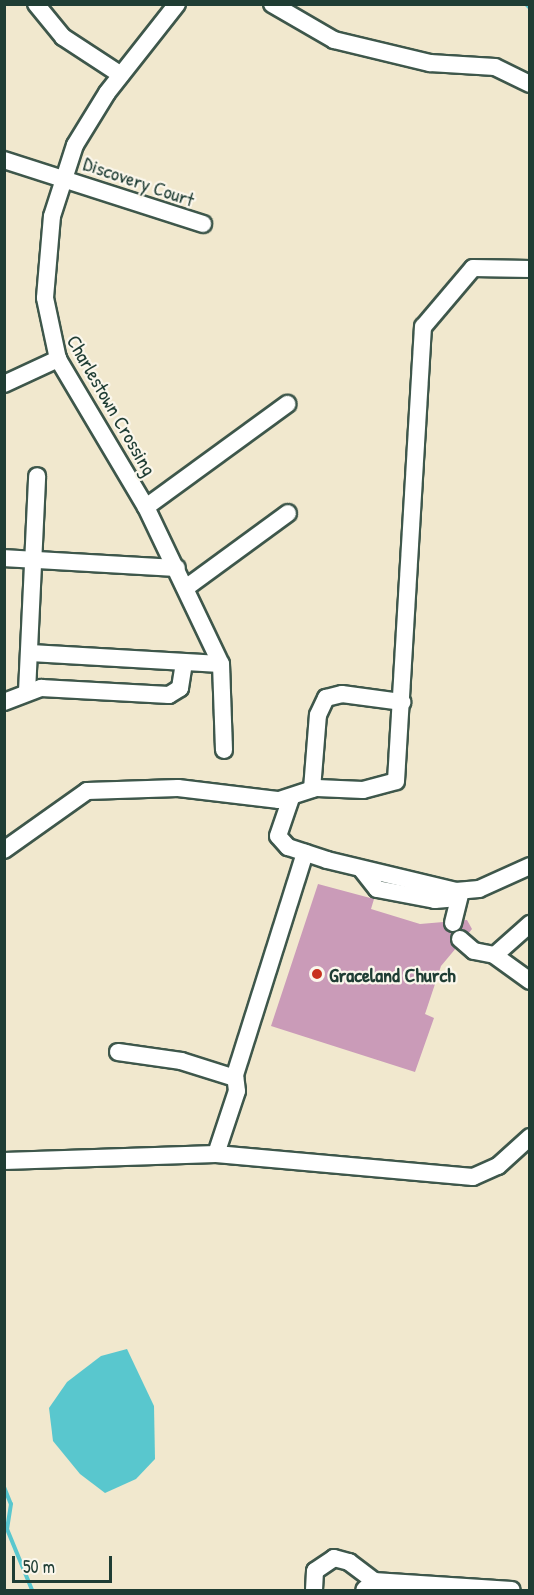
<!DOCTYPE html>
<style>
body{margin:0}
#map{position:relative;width:534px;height:1595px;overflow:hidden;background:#f1e8ce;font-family:"Patrick Hand",sans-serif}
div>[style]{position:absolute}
.water>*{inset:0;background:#59c7ce}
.stream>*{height:4px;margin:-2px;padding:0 2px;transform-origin:2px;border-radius:2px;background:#59c7ce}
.building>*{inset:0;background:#ca9bb8}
.roads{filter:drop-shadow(2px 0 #3e574b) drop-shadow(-2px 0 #3e574b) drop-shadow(0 2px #3e574b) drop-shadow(0 -2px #3e574b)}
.minor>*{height:16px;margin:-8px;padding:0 8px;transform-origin:8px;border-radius:8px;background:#fff}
.dots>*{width:16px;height:16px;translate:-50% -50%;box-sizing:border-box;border:3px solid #fbf7ec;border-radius:50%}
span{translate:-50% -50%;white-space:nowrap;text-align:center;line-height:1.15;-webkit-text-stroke:4.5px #fbf7ec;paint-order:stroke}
.street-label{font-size:20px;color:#1f3d34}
.poi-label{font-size:20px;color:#1f3d34;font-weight:700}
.left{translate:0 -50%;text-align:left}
.frame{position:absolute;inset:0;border:6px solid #1f3d34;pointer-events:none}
.scale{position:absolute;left:12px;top:1556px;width:100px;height:27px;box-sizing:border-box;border:3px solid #1f3d34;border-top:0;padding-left:8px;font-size:18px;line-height:21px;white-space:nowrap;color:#1f3d34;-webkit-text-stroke:4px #fbf7ec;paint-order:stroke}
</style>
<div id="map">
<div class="water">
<i style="clip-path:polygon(127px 1349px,154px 1406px,155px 1459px,136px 1479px,105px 1493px,80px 1474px,53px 1441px,49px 1408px,67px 1382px,101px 1356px)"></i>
</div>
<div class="stream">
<i style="left:526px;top:4px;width:6px;rotate:45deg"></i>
<i style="left:4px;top:1487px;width:18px;rotate:68deg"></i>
<i style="left:11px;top:1504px;width:25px;rotate:99deg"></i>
<i style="left:7px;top:1529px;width:66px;rotate:67.7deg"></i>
</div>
<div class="building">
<i style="clip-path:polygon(318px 884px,374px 899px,371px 909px,420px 924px,467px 920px,472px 929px,441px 966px,425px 1014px,434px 1018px,415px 1072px,271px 1026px)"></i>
</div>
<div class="roads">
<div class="minor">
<i style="left:36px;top:4px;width:43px;rotate:50.7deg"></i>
<i style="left:63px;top:37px;width:69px;rotate:33.2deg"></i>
<i style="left:177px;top:4px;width:113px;rotate:128.2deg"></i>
<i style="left:107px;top:93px;width:61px;rotate:121.6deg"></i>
<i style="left:75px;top:145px;width:75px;rotate:107.9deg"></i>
<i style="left:52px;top:216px;width:82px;rotate:94.9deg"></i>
<i style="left:45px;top:298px;width:62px;rotate:78deg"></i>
<i style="left:58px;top:359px;width:172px;rotate:59.3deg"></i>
<i style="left:146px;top:507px;width:174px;rotate:64.5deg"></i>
<i style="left:221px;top:664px;width:86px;rotate:88deg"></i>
<i style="left:272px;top:4px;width:72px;rotate:30.1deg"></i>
<i style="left:334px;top:40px;width:99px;rotate:13.5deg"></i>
<i style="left:430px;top:63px;width:65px;rotate:3.5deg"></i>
<i style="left:495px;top:67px;width:39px;rotate:26deg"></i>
<i style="left:4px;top:160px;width:209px;rotate:17.8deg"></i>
<i style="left:4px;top:384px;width:60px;rotate:-24.8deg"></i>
<i style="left:146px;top:507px;width:175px;rotate:-36.1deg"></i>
<i style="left:4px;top:558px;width:173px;rotate:3.3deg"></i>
<i style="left:187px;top:587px;width:125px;rotate:-36.2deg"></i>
<i style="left:30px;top:653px;width:191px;rotate:3.3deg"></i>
<i style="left:27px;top:692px;width:216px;rotate:-87.3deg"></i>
<i style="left:4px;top:702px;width:40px;rotate:-21deg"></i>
<i style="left:41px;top:688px;width:128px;rotate:3.1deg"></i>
<i style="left:169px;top:695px;width:13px;rotate:-32deg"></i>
<i style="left:180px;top:688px;width:26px;rotate:-81deg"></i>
<i style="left:312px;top:789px;width:74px;rotate:-85.4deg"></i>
<i style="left:318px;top:715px;width:19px;rotate:-65deg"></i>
<i style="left:326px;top:698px;width:16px;rotate:-14deg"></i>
<i style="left:342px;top:694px;width:61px;rotate:7.6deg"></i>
<i style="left:291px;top:798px;width:40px;rotate:108.9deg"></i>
<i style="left:278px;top:836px;width:15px;rotate:48deg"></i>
<i style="left:288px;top:847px;width:41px;rotate:18.4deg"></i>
<i style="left:327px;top:860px;width:133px;rotate:13.5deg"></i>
<i style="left:456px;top:891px;width:23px;rotate:-5deg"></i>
<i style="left:479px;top:889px;width:56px;rotate:-24.3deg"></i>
<i style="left:4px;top:850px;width:102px;rotate:-35.4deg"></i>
<i style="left:87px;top:791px;width:91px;rotate:-1.9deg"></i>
<i style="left:178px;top:788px;width:102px;rotate:6.8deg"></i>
<i style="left:279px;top:800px;width:40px;rotate:-18deg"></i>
<i style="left:317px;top:788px;width:46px;rotate:2.5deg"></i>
<i style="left:363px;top:790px;width:34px;rotate:-15deg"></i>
<i style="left:396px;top:781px;width:455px;rotate:-86.6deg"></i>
<i style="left:423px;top:327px;width:77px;rotate:-49.7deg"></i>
<i style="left:473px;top:268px;width:57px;rotate:1deg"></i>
<i style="left:362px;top:870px;width:24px;rotate:52deg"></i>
<i style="left:377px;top:889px;width:59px;rotate:10.7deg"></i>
<i style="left:435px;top:900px;width:23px;rotate:-5deg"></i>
<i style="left:453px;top:923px;width:30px;rotate:-76deg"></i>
<i style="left:460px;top:939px;width:18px;rotate:41deg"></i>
<i style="left:474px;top:951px;width:21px;rotate:11deg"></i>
<i style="left:495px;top:955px;width:47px;rotate:-41.5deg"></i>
<i style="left:494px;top:955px;width:44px;rotate:35.8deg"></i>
<i style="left:118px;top:1052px;width:64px;rotate:8.1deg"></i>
<i style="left:181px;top:1061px;width:57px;rotate:17.5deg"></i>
<i style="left:216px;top:1154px;width:66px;rotate:-71.6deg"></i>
<i style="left:237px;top:1091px;width:16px;rotate:-97deg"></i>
<i style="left:235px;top:1075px;width:233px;rotate:-72.5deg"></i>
<i style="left:4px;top:1161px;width:212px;rotate:-1.9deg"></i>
<i style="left:216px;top:1154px;width:258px;rotate:5.1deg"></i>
<i style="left:473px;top:1177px;width:27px;rotate:-24deg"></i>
<i style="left:498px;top:1166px;width:43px;rotate:-42.2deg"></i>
<i style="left:374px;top:1581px;width:138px;rotate:3.7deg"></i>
<i style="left:314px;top:1590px;width:19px;rotate:-87deg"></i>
<i style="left:315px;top:1571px;width:23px;rotate:-34deg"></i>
<i style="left:334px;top:1558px;width:16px;rotate:15deg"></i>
<i style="left:349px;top:1562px;width:31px;rotate:37deg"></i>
<i style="left:374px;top:1581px;width:13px;rotate:138deg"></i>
</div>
</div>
<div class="dots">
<i style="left:317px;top:974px;background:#c8321e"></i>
</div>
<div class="street-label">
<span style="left:139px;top:181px;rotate:19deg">Discovery Court</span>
<span style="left:112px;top:405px;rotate:60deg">Charlestown Crossing</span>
</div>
<div class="poi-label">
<span class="left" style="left:329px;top:974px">Graceland Church</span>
</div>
<div class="frame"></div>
<div class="scale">50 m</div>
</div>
